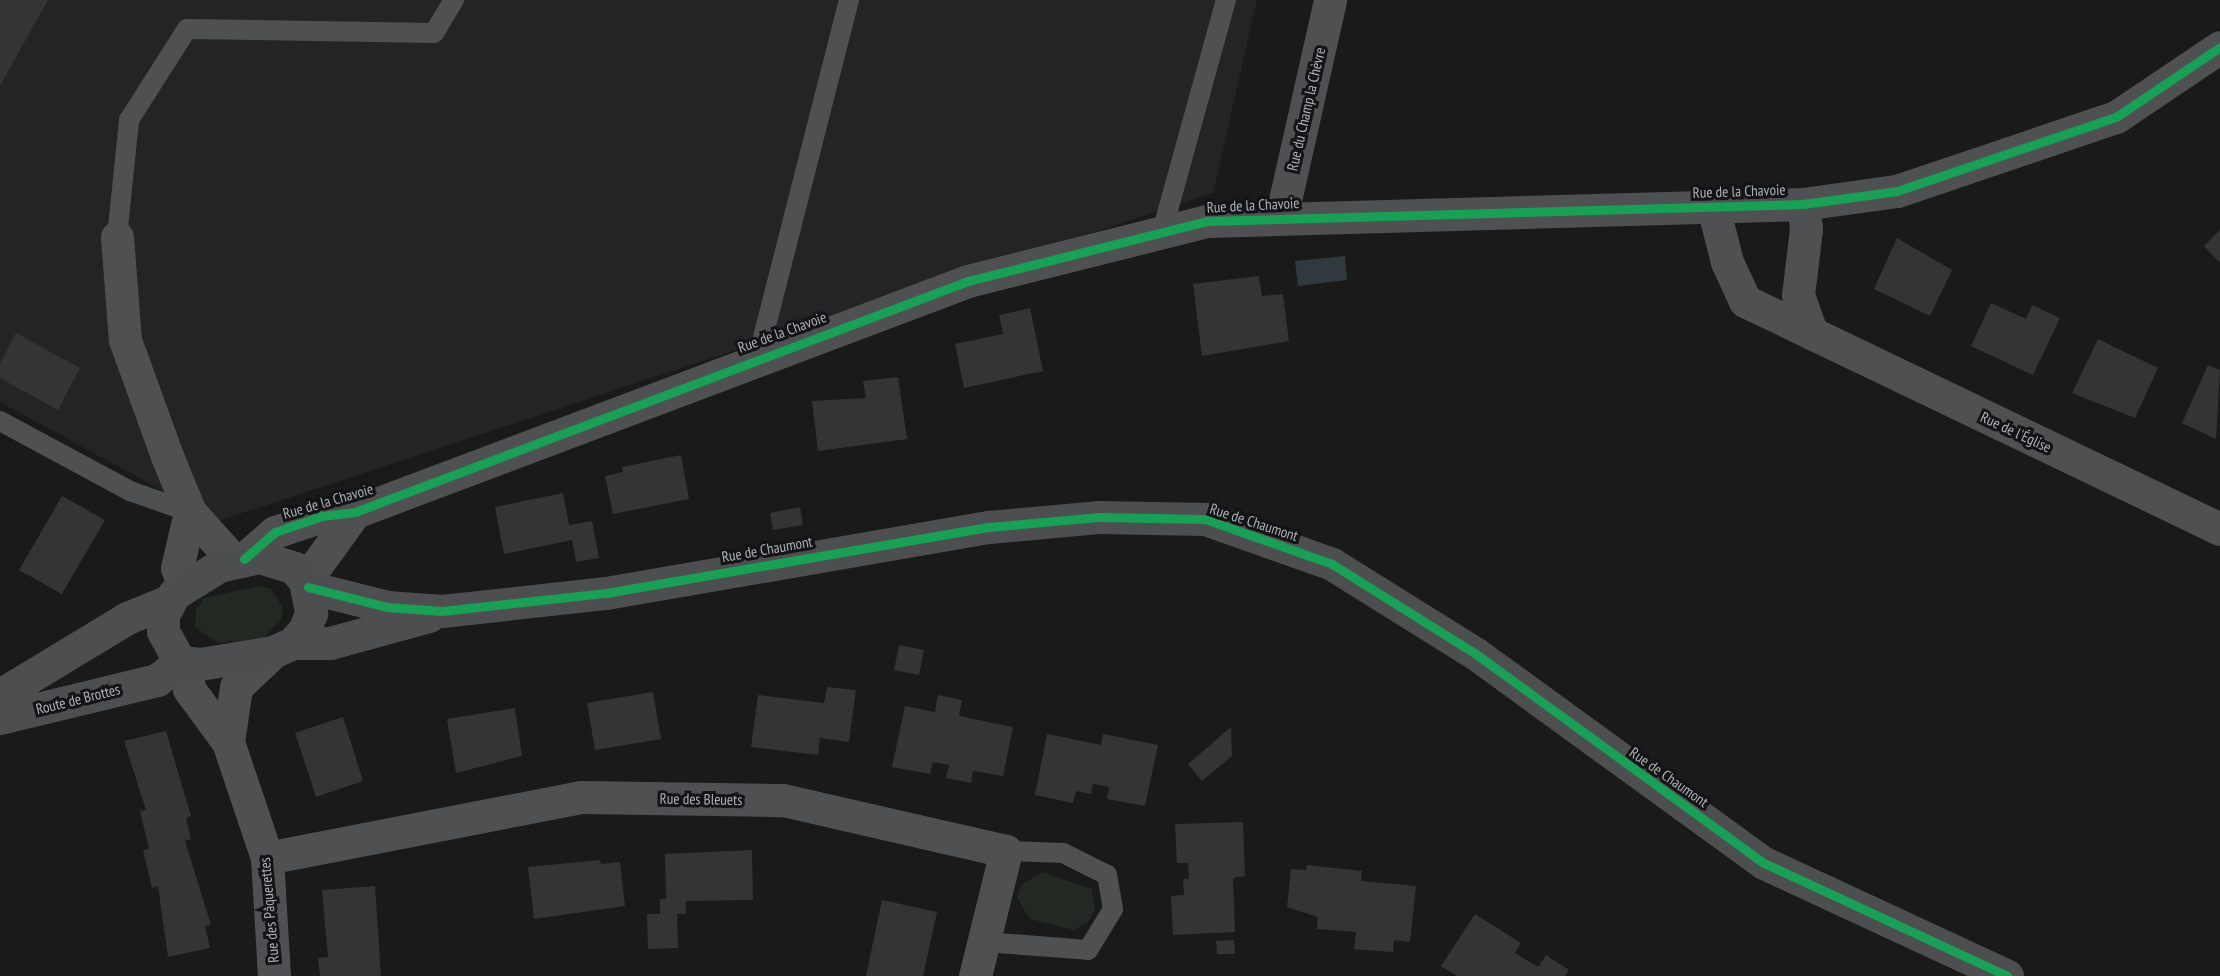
<!DOCTYPE html>
<meta charset="utf-8">
<style>
body{margin:0}
#map{position:relative;width:2220px;height:976px;overflow:hidden;background:#1a1a1a;font-family:"PT Sans Narrow",sans-serif}
div>[style]{position:absolute}
.built>*{inset:0;background:#242426}
.green>*{inset:0;background:#222822}
.water>*{inset:0;background:#30393d}
.building>*{inset:0;background:#343435}
.lane>*{height:20px;margin:-10px;padding:0 10px;transform-origin:10px;border-radius:10px;background:#4e5052}
.street>*{height:33px;margin:-16.5px;padding:0 16.5px;transform-origin:16.5px;border-radius:16.5px;background:#4e5052}
.secondary>*{height:33px;margin:-16.5px;padding:0 16.5px;transform-origin:16.5px;border-radius:16.5px;background:#4d4e50}
.cycleway>*{height:9px;margin:-4.5px;padding:0 4.5px;transform-origin:4.5px;border-radius:4.5px;background:#1a9f57}
span{translate:-50% -50%;white-space:nowrap;text-align:center;line-height:1.15;-webkit-text-stroke:6px #141416;paint-order:stroke}
.street-label{font-size:15px;color:#acb2b9}
</style>
<div id="map">
<div class="built">
<i style="clip-path:polygon(0 0,1257px 0,1213px 193px,218px 521px,0 402px)"></i>
</div>
<div class="green">
<i style="clip-path:polygon(259px 586px,271px 589px,283px 608px,281px 620px,262px 639px,218px 643px,195px 627px,196px 610px,204px 598px)"></i>
<i style="clip-path:polygon(1042px 872px,1092px 889px,1095px 910px,1088px 922px,1074px 930px,1030px 919px,1017px 898px,1021px 885px)"></i>
</div>
<div class="water">
<i style="clip-path:polygon(1345px 256px,1347px 280px,1298px 286px,1295px 261px)"></i>
</div>
<div class="building">
<i style="clip-path:polygon(0 0,48px 0,0 86px)"></i>
<i style="clip-path:polygon(2220px 230px,2220px 263px,2204px 246px)"></i>
<i style="clip-path:polygon(1897px 238px,1952px 270px,1930px 316px,1874px 289px)"></i>
<i style="clip-path:polygon(1259px 276px,1262px 296px,1283px 294px,1289px 341px,1202px 356px,1193px 284px)"></i>
<i style="clip-path:polygon(1991px 303px,2026px 319px,2032px 305px,2060px 318px,2033px 375px,1971px 346px)"></i>
<i style="clip-path:polygon(1030px 308px,1043px 371px,964px 388px,955px 344px,1003px 334px,999px 315px)"></i>
<i style="clip-path:polygon(16px 333px,80px 368px,58px 410px,0 378px,0 363px)"></i>
<i style="clip-path:polygon(2098px 339px,2158px 368px,2135px 418px,2072px 393px)"></i>
<i style="clip-path:polygon(2208px 365px,2220px 370px,2216px 439px,2182px 423px)"></i>
<i style="clip-path:polygon(898px 377px,907px 439px,818px 451px,812px 401px,866px 398px,863px 381px)"></i>
<i style="clip-path:polygon(681px 455px,689px 499px,613px 514px,605px 476px,623px 472px,622px 467px)"></i>
<i style="clip-path:polygon(563px 493px,569px 525px,592px 521px,599px 558px,576px 562px,572px 540px,504px 554px,495px 507px)"></i>
<i style="clip-path:polygon(62px 496px,105px 520px,62px 594px,19px 570px)"></i>
<i style="clip-path:polygon(800px 507px,803px 525px,773px 530px,770px 513px)"></i>
<i style="clip-path:polygon(899px 645px,924px 650px,919px 675px,894px 670px)"></i>
<i style="clip-path:polygon(827px 687px,856px 690px,849px 742px,820px 738px,818px 755px,751px 747px,758px 695px,824px 703px)"></i>
<i style="clip-path:polygon(653px 692px,661px 739px,595px 750px,587px 703px)"></i>
<i style="clip-path:polygon(938px 695px,962px 700px,959px 716px,1013px 727px,1003px 776px,973px 771px,971px 783px,946px 778px,949px 765px,933px 762px,930px 774px,892px 767px,905px 706px,935px 712px)"></i>
<i style="clip-path:polygon(515px 708px,522px 756px,456px 773px,447px 719px)"></i>
<i style="clip-path:polygon(343px 717px,363px 781px,316px 797px,295px 733px)"></i>
<i style="clip-path:polygon(1231px 727px,1232px 756px,1202px 781px,1188px 764px)"></i>
<i style="clip-path:polygon(166px 731px,191px 816px,186px 818px,191px 839px,185px 841px,211px 925px,205px 926px,210px 948px,168px 957px,158px 886px,152px 888px,143px 850px,149px 849px,140px 811px,146px 810px,124px 741px)"></i>
<i style="clip-path:polygon(1047px 734px,1101px 745px,1103px 734px,1158px 745px,1145px 806px,1107px 799px,1109px 787px,1093px 784px,1091px 794px,1076px 791px,1073px 803px,1035px 795px)"></i>
<i style="clip-path:polygon(1243px 822px,1245px 876px,1233px 878px,1235px 932px,1173px 935px,1171px 896px,1184px 895px,1183px 879px,1189px 879px,1188px 863px,1177px 863px,1175px 824px)"></i>
<i style="clip-path:polygon(752px 850px,753px 900px,686px 901px,686px 914px,677px 914px,678px 948px,648px 949px,647px 914px,660px 914px,660px 899px,666px 899px,665px 854px)"></i>
<i style="clip-path:polygon(600px 860px,601px 864px,620px 862px,625px 906px,534px 919px,528px 867px)"></i>
<i style="clip-path:polygon(1307px 865px,1362px 871px,1361px 881px,1416px 886px,1410px 942px,1394px 940px,1393px 952px,1354px 949px,1356px 932px,1317px 929px,1318px 917px,1287px 907px,1291px 869px,1306px 870px)"></i>
<i style="clip-path:polygon(375px 886px,381px 976px,320px 976px,318px 958px,328px 957px,322px 890px)"></i>
<i style="clip-path:polygon(882px 900px,937px 912px,923px 976px,866px 976px)"></i>
<i style="clip-path:polygon(1475px 914px,1521px 943px,1515px 953px,1538px 967px,1546px 955px,1569px 970px,1565px 976px,1457px 976px,1441px 966px)"></i>
<i style="clip-path:polygon(1234px 940px,1235px 954px,1217px 954px,1216px 941px)"></i>
</div>
<div class="lane">
<i style="left:1162px;top:232px;width:241px;rotate:-74.6deg"></i>
<i style="left:117px;top:237px;width:118px;rotate:-84.1deg"></i>
<i style="left:129px;top:120px;width:108px;rotate:-57.5deg"></i>
<i style="left:187px;top:29px;width:247px;rotate:0.9deg"></i>
<i style="left:434px;top:33px;width:39px;rotate:-59deg"></i>
<i style="left:758px;top:357px;width:368px;rotate:-75.7deg"></i>
<i style="left:0;top:421px;width:148px;rotate:28.3deg"></i>
<i style="left:130px;top:491px;width:64px;rotate:19.3deg"></i>
<i style="left:985px;top:942px;width:103px;rotate:4.4deg"></i>
<i style="left:1088px;top:950px;width:48px;rotate:-58.6deg"></i>
<i style="left:1113px;top:909px;width:35px;rotate:-100deg"></i>
<i style="left:1107px;top:875px;width:49px;rotate:-153.4deg"></i>
<i style="left:1063px;top:853px;width:57px;rotate:-178deg"></i>
</div>
<div class="street">
<i style="left:1803px;top:204px;width:25px;rotate:83deg"></i>
<i style="left:1806px;top:229px;width:66px;rotate:96.9deg"></i>
<i style="left:1798px;top:295px;width:41px;rotate:70.3deg"></i>
<i style="left:1713px;top:207px;width:57px;rotate:75.7deg"></i>
<i style="left:1727px;top:262px;width:43px;rotate:65.2deg"></i>
<i style="left:1745px;top:301px;width:527px;rotate:25.64deg"></i>
<i style="left:1281px;top:218px;width:223px;rotate:-77.3deg"></i>
<i style="left:117px;top:237px;width:103px;rotate:85.6deg"></i>
<i style="left:125px;top:340px;width:123px;rotate:70.1deg"></i>
<i style="left:167px;top:456px;width:61px;rotate:67.7deg"></i>
<i style="left:190px;top:512px;width:66px;rotate:48.1deg"></i>
<i style="left:244px;top:559px;width:41px;rotate:-41.1deg"></i>
<i style="left:275px;top:532px;width:50px;rotate:-18.8deg"></i>
<i style="left:322px;top:516px;width:33px;rotate:-7deg"></i>
<i style="left:355px;top:512px;width:655px;rotate:-20.65deg"></i>
<i style="left:968px;top:281px;width:246px;rotate:-14.1deg"></i>
<i style="left:1207px;top:221px;width:596px;rotate:-1.63deg"></i>
<i style="left:1803px;top:204px;width:95px;rotate:-7.9deg"></i>
<i style="left:1897px;top:191px;width:231px;rotate:-18.7deg"></i>
<i style="left:2116px;top:117px;width:125px;rotate:-33.9deg"></i>
<i style="left:305px;top:581px;width:85px;rotate:-54.1deg"></i>
<i style="left:184px;top:587px;width:20px;rotate:-110deg"></i>
<i style="left:177px;top:568px;width:57px;rotate:-76.9deg"></i>
<i style="left:185px;top:663px;width:26px;rotate:81deg"></i>
<i style="left:189px;top:689px;width:66px;rotate:53.7deg"></i>
<i style="left:228px;top:742px;width:122px;rotate:71.4deg"></i>
<i style="left:267px;top:858px;width:118px;rotate:86.6deg"></i>
<i style="left:228px;top:742px;width:56px;rotate:-81.7deg"></i>
<i style="left:236px;top:687px;width:51px;rotate:-43.4deg"></i>
<i style="left:267px;top:858px;width:320px;rotate:-11deg"></i>
<i style="left:581px;top:797px;width:202px;rotate:0.9deg"></i>
<i style="left:783px;top:800px;width:229px;rotate:12.9deg"></i>
<i style="left:1006px;top:851px;width:129px;rotate:103.9deg"></i>
</div>
<div class="secondary">
<i style="left:259px;top:557px;width:37px;rotate:17deg"></i>
<i style="left:294px;top:568px;width:17px;rotate:50deg"></i>
<i style="left:305px;top:581px;width:33px;rotate:79deg"></i>
<i style="left:311px;top:613px;width:17px;rotate:111deg"></i>
<i style="left:305px;top:629px;width:18px;rotate:131deg"></i>
<i style="left:293px;top:643px;width:22px;rotate:156deg"></i>
<i style="left:273px;top:652px;width:74px;rotate:170.7deg"></i>
<i style="left:200px;top:664px;width:20px;rotate:-174deg"></i>
<i style="left:180px;top:662px;width:35px;rotate:-119deg"></i>
<i style="left:163px;top:631px;width:16px;rotate:-90deg"></i>
<i style="left:163px;top:615px;width:24px;rotate:-62deg"></i>
<i style="left:174px;top:594px;width:53px;rotate:-31.9deg"></i>
<i style="left:219px;top:566px;width:41px;rotate:-12.7deg"></i>
<i style="left:308px;top:587px;width:81px;rotate:14.2deg"></i>
<i style="left:387px;top:607px;width:55px;rotate:4.2deg"></i>
<i style="left:442px;top:611px;width:165px;rotate:-6.3deg"></i>
<i style="left:606px;top:593px;width:389px;rotate:-9.8deg"></i>
<i style="left:989px;top:527px;width:109px;rotate:-5.2deg"></i>
<i style="left:1098px;top:517px;width:107px;rotate:1.1deg"></i>
<i style="left:1205px;top:519px;width:135px;rotate:19.5deg"></i>
<i style="left:1332px;top:564px;width:170px;rotate:32deg"></i>
<i style="left:1476px;top:654px;width:356px;rotate:36deg"></i>
<i style="left:1764px;top:863px;width:268px;rotate:24.9deg"></i>
<i style="left:293px;top:643px;width:37px"></i>
<i style="left:330px;top:643px;width:103px;rotate:-15.3deg"></i>
<i style="left:0;top:695px;width:149px;rotate:-31.2deg"></i>
<i style="left:127px;top:618px;width:45px;rotate:-22deg"></i>
<i style="left:0;top:718px;width:162px;rotate:-13.6deg"></i>
<i style="left:157px;top:680px;width:29px;rotate:-38deg"></i>
</div>
<div class="cycleway">
<i style="left:244px;top:559px;width:41px;rotate:-41.1deg"></i>
<i style="left:275px;top:532px;width:50px;rotate:-18.8deg"></i>
<i style="left:322px;top:516px;width:33px;rotate:-7deg"></i>
<i style="left:355px;top:512px;width:655px;rotate:-20.65deg"></i>
<i style="left:968px;top:281px;width:246px;rotate:-14.1deg"></i>
<i style="left:1207px;top:221px;width:596px;rotate:-1.63deg"></i>
<i style="left:1803px;top:204px;width:95px;rotate:-7.9deg"></i>
<i style="left:1897px;top:191px;width:231px;rotate:-18.7deg"></i>
<i style="left:2116px;top:117px;width:125px;rotate:-33.9deg"></i>
<i style="left:308px;top:587px;width:81px;rotate:14.2deg"></i>
<i style="left:387px;top:607px;width:55px;rotate:4.2deg"></i>
<i style="left:442px;top:611px;width:165px;rotate:-6.3deg"></i>
<i style="left:606px;top:593px;width:389px;rotate:-9.8deg"></i>
<i style="left:989px;top:527px;width:109px;rotate:-5.2deg"></i>
<i style="left:1098px;top:517px;width:107px;rotate:1.1deg"></i>
<i style="left:1205px;top:519px;width:135px;rotate:19.5deg"></i>
<i style="left:1332px;top:564px;width:170px;rotate:32deg"></i>
<i style="left:1476px;top:654px;width:356px;rotate:36deg"></i>
<i style="left:1764px;top:863px;width:268px;rotate:24.9deg"></i>
</div>
<div class="street-label">
<span style="left:1306px;top:109px;rotate:-77deg">Rue du Champ la Chèvre</span>
<span style="left:1739px;top:191px;rotate:-2deg">Rue de la Chavoie</span>
<span style="left:1253px;top:205px;rotate:-3deg">Rue de la Chavoie</span>
<span style="left:782px;top:332px;rotate:-20deg">Rue de la Chavoie</span>
<span style="left:2016px;top:432px;rotate:25deg">Rue de l'Église</span>
<span style="left:328px;top:501px;rotate:-16deg">Rue de la Chavoie</span>
<span style="left:1254px;top:522px;rotate:18deg">Rue de Chaumont</span>
<span style="left:767px;top:549px;rotate:-10deg">Rue de Chaumont</span>
<span style="left:78px;top:699px;rotate:-14deg">Route de Brottes</span>
<span style="left:1669px;top:777px;rotate:35deg">Rue de Chaumont</span>
<span style="left:701px;top:799px;rotate:1deg">Rue des Bleuets</span>
<span style="left:269px;top:910px;rotate:-95deg">Rue des Pâquerettes</span>
</div>
</div>
